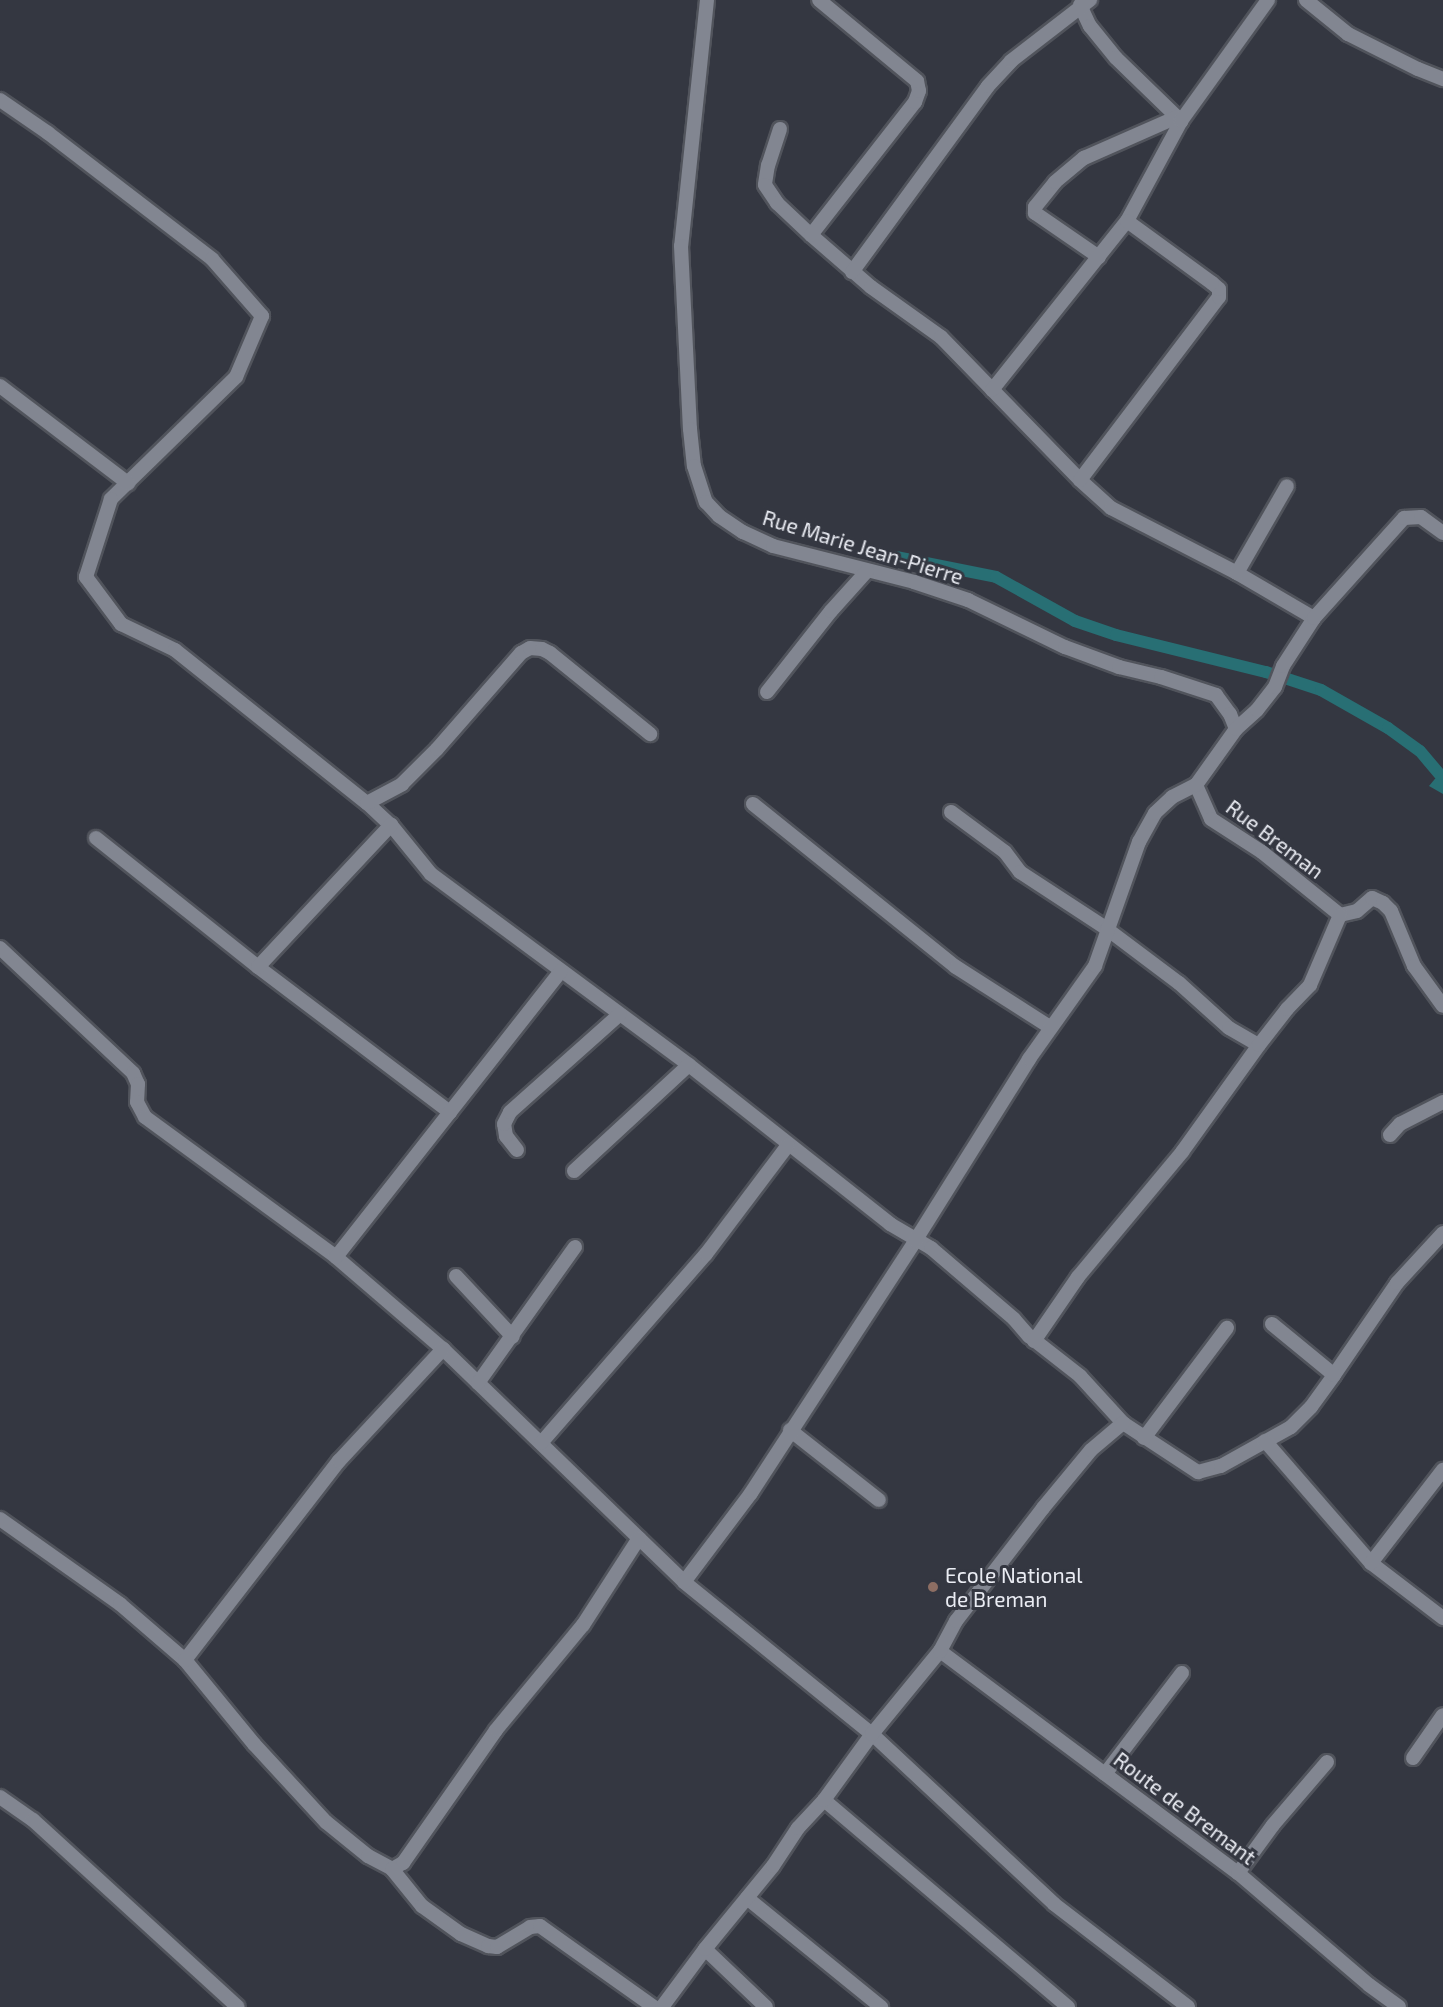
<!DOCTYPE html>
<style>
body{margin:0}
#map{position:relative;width:1443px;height:2007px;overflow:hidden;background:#343741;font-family:"Exo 2",sans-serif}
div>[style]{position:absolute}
.water>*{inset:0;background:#286f74}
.canal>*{height:12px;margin:-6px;padding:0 6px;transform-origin:6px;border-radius:6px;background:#286f74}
.roads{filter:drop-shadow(2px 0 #51545c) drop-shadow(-2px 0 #51545c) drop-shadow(0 2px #51545c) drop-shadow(0 -2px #51545c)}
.minor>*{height:14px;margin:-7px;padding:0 7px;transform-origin:7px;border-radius:7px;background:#828691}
.dots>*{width:16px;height:16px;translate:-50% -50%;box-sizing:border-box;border:3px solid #343741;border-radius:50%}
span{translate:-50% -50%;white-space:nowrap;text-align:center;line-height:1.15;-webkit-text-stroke:6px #343741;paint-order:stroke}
.street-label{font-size:21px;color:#eaecf3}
.poi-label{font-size:21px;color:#eaecf3}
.left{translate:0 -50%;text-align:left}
</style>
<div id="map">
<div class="water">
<i style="clip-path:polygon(1439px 774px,1443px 777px,1443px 794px,1429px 786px)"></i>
</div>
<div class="canal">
<i style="left:896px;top:557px;width:102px;rotate:11.3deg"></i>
<i style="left:996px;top:577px;width:90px;rotate:29.1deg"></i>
<i style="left:1075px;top:621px;width:43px;rotate:18.9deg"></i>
<i style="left:1116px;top:635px;width:154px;rotate:13.9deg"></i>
<i style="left:1266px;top:672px;width:58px;rotate:18.1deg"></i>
<i style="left:1321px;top:690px;width:77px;rotate:29.6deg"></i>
<i style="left:1388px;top:728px;width:39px;rotate:36deg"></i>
<i style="left:1420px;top:751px;width:30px;rotate:50deg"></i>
</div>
<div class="roads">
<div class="minor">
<i style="left:707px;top:0;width:247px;rotate:96deg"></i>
<i style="left:681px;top:246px;width:183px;rotate:87.2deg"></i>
<i style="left:690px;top:429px;width:37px;rotate:84deg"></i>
<i style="left:694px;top:466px;width:38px;rotate:72deg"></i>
<i style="left:706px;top:502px;width:19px;rotate:47deg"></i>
<i style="left:719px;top:516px;width:29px;rotate:34deg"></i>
<i style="left:743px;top:532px;width:33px;rotate:25deg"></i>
<i style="left:773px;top:546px;width:146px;rotate:14.3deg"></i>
<i style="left:914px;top:582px;width:57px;rotate:18.4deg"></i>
<i style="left:968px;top:600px;width:108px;rotate:25.9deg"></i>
<i style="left:1065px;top:647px;width:58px;rotate:20.3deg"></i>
<i style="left:1119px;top:667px;width:43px;rotate:13.4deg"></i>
<i style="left:1161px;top:677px;width:58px;rotate:18.1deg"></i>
<i style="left:1216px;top:695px;width:24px;rotate:54deg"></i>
<i style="left:1230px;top:714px;width:16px;rotate:68deg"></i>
<i style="left:1306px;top:0;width:54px;rotate:39deg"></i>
<i style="left:1348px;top:34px;width:78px;rotate:26.6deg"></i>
<i style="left:1418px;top:69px;width:27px;rotate:22deg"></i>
<i style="left:1080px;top:5px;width:23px;rotate:65deg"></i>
<i style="left:1090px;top:26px;width:41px;rotate:50.9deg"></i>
<i style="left:1116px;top:58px;width:91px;rotate:44.1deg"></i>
<i style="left:0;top:100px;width:58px;rotate:34.5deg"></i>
<i style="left:48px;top:133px;width:207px;rotate:37.5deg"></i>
<i style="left:212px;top:259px;width:76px;rotate:48.7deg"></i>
<i style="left:262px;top:316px;width:66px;rotate:113.1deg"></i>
<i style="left:236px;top:377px;width:175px;rotate:135.7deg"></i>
<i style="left:111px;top:499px;width:82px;rotate:107.8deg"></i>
<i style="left:86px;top:577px;width:59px;rotate:53.3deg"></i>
<i style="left:121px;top:624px;width:60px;rotate:25.7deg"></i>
<i style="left:175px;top:650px;width:246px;rotate:38.6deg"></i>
<i style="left:367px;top:803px;width:33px;rotate:43deg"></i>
<i style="left:391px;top:825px;width:63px;rotate:50.8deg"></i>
<i style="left:431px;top:874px;width:321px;rotate:36.5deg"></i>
<i style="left:689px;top:1065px;width:256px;rotate:38.3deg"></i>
<i style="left:890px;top:1224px;width:48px;rotate:30.3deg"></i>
<i style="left:931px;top:1248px;width:109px;rotate:40.5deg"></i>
<i style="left:1014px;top:1319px;width:23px;rotate:49deg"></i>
<i style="left:1029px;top:1336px;width:65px;rotate:38.1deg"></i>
<i style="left:1080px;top:1376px;width:64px;rotate:47.5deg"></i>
<i style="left:1123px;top:1423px;width:90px;rotate:33.2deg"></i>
<i style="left:1198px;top:1472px;width:24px;rotate:-15deg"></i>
<i style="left:1221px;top:1466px;width:80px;rotate:-29.1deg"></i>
<i style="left:1291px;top:1427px;width:28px;rotate:-45deg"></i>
<i style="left:1311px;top:1407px;width:39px;rotate:-54deg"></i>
<i style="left:1334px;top:1375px;width:112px;rotate:-55.6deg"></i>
<i style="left:1397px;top:1283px;width:68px;rotate:-47.4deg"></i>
<i style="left:780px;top:129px;width:38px;rotate:108deg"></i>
<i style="left:768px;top:165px;width:20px;rotate:99deg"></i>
<i style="left:765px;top:185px;width:22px;rotate:56deg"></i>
<i style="left:777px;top:203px;width:47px;rotate:43.3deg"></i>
<i style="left:811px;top:235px;width:79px;rotate:40.9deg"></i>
<i style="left:871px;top:287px;width:86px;rotate:35.5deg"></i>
<i style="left:941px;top:337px;width:199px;rotate:45.8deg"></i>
<i style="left:1080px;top:480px;width:42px;rotate:42.1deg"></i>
<i style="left:1111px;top:508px;width:142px;rotate:27.3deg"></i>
<i style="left:1237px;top:573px;width:89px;rotate:30.3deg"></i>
<i style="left:811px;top:235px;width:169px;rotate:-52deg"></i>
<i style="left:915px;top:102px;width:12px;rotate:-70deg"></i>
<i style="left:919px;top:91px;width:10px;rotate:-101deg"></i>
<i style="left:917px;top:81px;width:127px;rotate:-140.4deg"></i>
<i style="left:1099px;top:257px;width:78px;rotate:-145.5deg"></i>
<i style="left:1035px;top:213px;width:6px;rotate:-90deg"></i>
<i style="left:1035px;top:207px;width:32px;rotate:-51deg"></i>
<i style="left:1055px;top:182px;width:38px;rotate:-40deg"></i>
<i style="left:1084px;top:158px;width:102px;rotate:-23.8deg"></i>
<i style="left:852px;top:272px;width:230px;rotate:-53.8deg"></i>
<i style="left:988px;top:86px;width:34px;rotate:-47deg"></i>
<i style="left:1011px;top:61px;width:100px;rotate:-37.7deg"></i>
<i style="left:0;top:386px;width:161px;rotate:37.2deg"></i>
<i style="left:992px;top:390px;width:216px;rotate:-51.4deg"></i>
<i style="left:1127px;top:221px;width:114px;rotate:-61.6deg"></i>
<i style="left:1181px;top:121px;width:149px;rotate:-54.3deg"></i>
<i style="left:1080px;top:480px;width:230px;rotate:-52.8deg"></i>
<i style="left:1219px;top:297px;width:8px;rotate:-90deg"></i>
<i style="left:1219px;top:289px;width:9px;rotate:-139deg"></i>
<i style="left:1212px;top:283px;width:105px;rotate:-143.9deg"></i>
<i style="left:1237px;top:573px;width:100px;rotate:-60.1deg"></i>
<i style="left:767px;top:692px;width:103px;rotate:-51.7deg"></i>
<i style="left:831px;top:611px;width:54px;rotate:-48deg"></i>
<i style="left:1196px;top:785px;width:37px;rotate:66deg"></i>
<i style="left:1211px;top:819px;width:61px;rotate:32.9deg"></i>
<i style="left:1262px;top:852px;width:100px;rotate:38.9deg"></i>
<i style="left:1340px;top:915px;width:17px;rotate:-13deg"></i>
<i style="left:1357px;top:911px;width:20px;rotate:-41deg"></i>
<i style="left:1372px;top:898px;width:12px;rotate:24deg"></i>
<i style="left:1383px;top:903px;width:11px;rotate:45deg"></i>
<i style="left:1391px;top:911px;width:60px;rotate:67.3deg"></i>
<i style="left:1414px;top:966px;width:49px;rotate:54.1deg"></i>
<i style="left:367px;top:803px;width:40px;rotate:-28deg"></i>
<i style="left:402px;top:784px;width:49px;rotate:-45deg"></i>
<i style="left:437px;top:749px;width:128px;rotate:-48.8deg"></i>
<i style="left:521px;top:653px;width:10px;rotate:-29deg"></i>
<i style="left:530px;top:648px;width:12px;rotate:5deg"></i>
<i style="left:542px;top:649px;width:9px;rotate:27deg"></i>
<i style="left:550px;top:653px;width:129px;rotate:39deg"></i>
<i style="left:753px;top:804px;width:260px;rotate:38.8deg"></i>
<i style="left:956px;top:967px;width:112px;rotate:32.6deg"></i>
<i style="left:951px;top:812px;width:67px;rotate:36.5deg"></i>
<i style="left:1005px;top:852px;width:25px;rotate:53deg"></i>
<i style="left:1020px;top:872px;width:104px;rotate:33.2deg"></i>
<i style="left:1107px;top:929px;width:90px;rotate:36.9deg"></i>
<i style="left:1179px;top:983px;width:67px;rotate:42deg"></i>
<i style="left:1229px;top:1028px;width:34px;rotate:30deg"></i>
<i style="left:96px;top:838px;width:207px;rotate:38.5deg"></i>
<i style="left:258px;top:967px;width:241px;rotate:37.1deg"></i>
<i style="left:0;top:948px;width:183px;rotate:43.2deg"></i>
<i style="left:133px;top:1073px;width:12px;rotate:66deg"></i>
<i style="left:138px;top:1084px;width:18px;rotate:93deg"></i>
<i style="left:137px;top:1102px;width:17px;rotate:62deg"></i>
<i style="left:145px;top:1117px;width:237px;rotate:36.2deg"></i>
<i style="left:336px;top:1257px;width:141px;rotate:40.7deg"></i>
<i style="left:443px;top:1349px;width:335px;rotate:44deg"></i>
<i style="left:684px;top:1582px;width:242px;rotate:39deg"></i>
<i style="left:872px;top:1734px;width:249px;rotate:43deg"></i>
<i style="left:1054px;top:1904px;width:169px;rotate:37.5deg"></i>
<i style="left:258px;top:967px;width:195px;rotate:-46.9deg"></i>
<i style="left:1390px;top:1135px;width:15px;rotate:-48deg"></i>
<i style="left:1400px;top:1124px;width:48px;rotate:-27.1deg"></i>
<i style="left:517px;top:1150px;width:18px;rotate:-128deg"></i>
<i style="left:506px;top:1136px;width:12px;rotate:-99deg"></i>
<i style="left:504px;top:1124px;width:13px;rotate:-63deg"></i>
<i style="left:510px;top:1112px;width:147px;rotate:-41.7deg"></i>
<i style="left:574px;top:1171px;width:156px;rotate:-42.7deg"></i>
<i style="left:336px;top:1257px;width:364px;rotate:-51.8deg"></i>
<i style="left:456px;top:1276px;width:83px;rotate:46.9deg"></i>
<i style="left:1272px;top:1324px;width:80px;rotate:39.4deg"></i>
<i style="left:1034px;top:1341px;width:78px;rotate:-55.5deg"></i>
<i style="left:1078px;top:1277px;width:163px;rotate:-50.2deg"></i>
<i style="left:1182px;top:1152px;width:132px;rotate:-54.3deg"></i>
<i style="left:1259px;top:1045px;width:46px;rotate:-52.1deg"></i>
<i style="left:1287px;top:1009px;width:33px;rotate:-46deg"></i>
<i style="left:1310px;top:985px;width:76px;rotate:-66.8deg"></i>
<i style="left:478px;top:1383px;width:167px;rotate:-54.5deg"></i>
<i style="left:790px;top:1430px;width:113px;rotate:38.2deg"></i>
<i style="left:1144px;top:1438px;width:138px;rotate:-53deg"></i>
<i style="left:1265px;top:1441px;width:162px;rotate:49deg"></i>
<i style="left:1371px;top:1563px;width:91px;rotate:37.4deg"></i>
<i style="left:541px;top:1443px;width:251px;rotate:-48.9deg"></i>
<i style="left:706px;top:1254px;width:136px;rotate:-53deg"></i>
<i style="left:0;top:1519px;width:147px;rotate:35.3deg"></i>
<i style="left:120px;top:1604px;width:86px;rotate:40.7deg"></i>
<i style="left:185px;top:1660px;width:109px;rotate:50.6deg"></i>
<i style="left:254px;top:1744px;width:106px;rotate:47.3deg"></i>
<i style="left:326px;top:1822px;width:54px;rotate:39deg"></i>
<i style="left:368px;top:1856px;width:27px;rotate:28deg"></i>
<i style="left:392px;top:1869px;width:13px;rotate:-29deg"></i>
<i style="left:403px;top:1863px;width:162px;rotate:-55deg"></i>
<i style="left:496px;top:1730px;width:136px;rotate:-50.4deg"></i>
<i style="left:583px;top:1625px;width:103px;rotate:-57.2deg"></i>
<i style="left:1371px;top:1563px;width:118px;rotate:-52.3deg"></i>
<i style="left:684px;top:1582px;width:111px;rotate:-53deg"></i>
<i style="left:751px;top:1493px;width:301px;rotate:-56.9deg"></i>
<i style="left:915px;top:1241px;width:215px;rotate:-57.9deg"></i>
<i style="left:1029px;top:1059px;width:114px;rotate:-54.6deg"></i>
<i style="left:1095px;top:966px;width:132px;rotate:-70.5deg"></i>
<i style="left:1139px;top:842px;width:33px;rotate:-61deg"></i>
<i style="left:1155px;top:813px;width:23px;rotate:-43deg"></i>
<i style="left:1172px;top:797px;width:27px;rotate:-27deg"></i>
<i style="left:1196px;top:785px;width:69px;rotate:-54.5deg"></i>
<i style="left:1236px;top:729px;width:28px;rotate:-42deg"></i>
<i style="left:1257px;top:710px;width:29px;rotate:-52deg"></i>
<i style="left:1275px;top:687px;width:22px;rotate:-69deg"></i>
<i style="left:1283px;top:666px;width:57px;rotate:-57.1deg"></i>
<i style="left:1314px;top:618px;width:135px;rotate:-48deg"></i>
<i style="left:1404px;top:518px;width:17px;rotate:-3deg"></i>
<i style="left:1421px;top:517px;width:27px;rotate:36deg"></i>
<i style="left:940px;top:1651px;width:372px;rotate:36.7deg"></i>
<i style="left:1238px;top:1873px;width:172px;rotate:40.5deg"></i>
<i style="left:1369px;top:1985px;width:37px;rotate:36deg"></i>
<i style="left:185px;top:1660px;width:252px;rotate:-52.3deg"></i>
<i style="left:339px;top:1461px;width:153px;rotate:-47.1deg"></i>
<i style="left:1413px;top:1758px;width:52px;rotate:-55.1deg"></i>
<i style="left:1105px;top:1774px;width:127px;rotate:-52.7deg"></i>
<i style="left:0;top:1797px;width:40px;rotate:34.9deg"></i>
<i style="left:33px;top:1820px;width:277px;rotate:42.4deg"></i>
<i style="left:824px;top:1800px;width:320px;rotate:40.3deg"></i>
<i style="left:392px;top:1869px;width:48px;rotate:51deg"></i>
<i style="left:422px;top:1906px;width:48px;rotate:35.7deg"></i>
<i style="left:461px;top:1934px;width:30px;rotate:24deg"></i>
<i style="left:488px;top:1946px;width:9px;rotate:6deg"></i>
<i style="left:497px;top:1947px;width:39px;rotate:-31deg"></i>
<i style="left:530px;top:1927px;width:10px;rotate:-6deg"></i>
<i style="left:540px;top:1926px;width:140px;rotate:35.4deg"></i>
<i style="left:1238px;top:1873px;width:59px;rotate:-53.9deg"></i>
<i style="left:1273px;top:1825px;width:83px;rotate:-49.4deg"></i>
<i style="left:747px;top:1898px;width:173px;rotate:39.1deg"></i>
<i style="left:705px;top:1949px;width:84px;rotate:43.6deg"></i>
<i style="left:662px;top:2007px;width:72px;rotate:-53.4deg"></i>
<i style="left:705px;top:1949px;width:107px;rotate:-50.7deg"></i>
<i style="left:773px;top:1866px;width:45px;rotate:-56.7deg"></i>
<i style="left:798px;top:1828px;width:38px;rotate:-47deg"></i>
<i style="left:824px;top:1800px;width:82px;rotate:-54deg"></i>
<i style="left:872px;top:1734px;width:107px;rotate:-50.7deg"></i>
<i style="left:940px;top:1651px;width:34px;rotate:-62deg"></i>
<i style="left:956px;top:1621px;width:143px;rotate:-52.4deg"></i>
<i style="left:1043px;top:1508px;width:75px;rotate:-50.4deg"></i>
<i style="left:1091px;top:1450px;width:42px;rotate:-40.2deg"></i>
</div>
</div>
<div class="dots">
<i style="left:933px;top:1587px;background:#8d6e63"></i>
</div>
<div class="street-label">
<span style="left:863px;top:547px;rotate:17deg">Rue Marie Jean-Pierre</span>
<span style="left:1275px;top:839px;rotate:37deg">Rue Breman</span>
<span style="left:1185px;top:1808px;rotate:37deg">Route de Bremant</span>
</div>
<div class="poi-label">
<span class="left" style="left:945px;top:1587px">Ecole National<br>de Breman</span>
</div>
</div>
